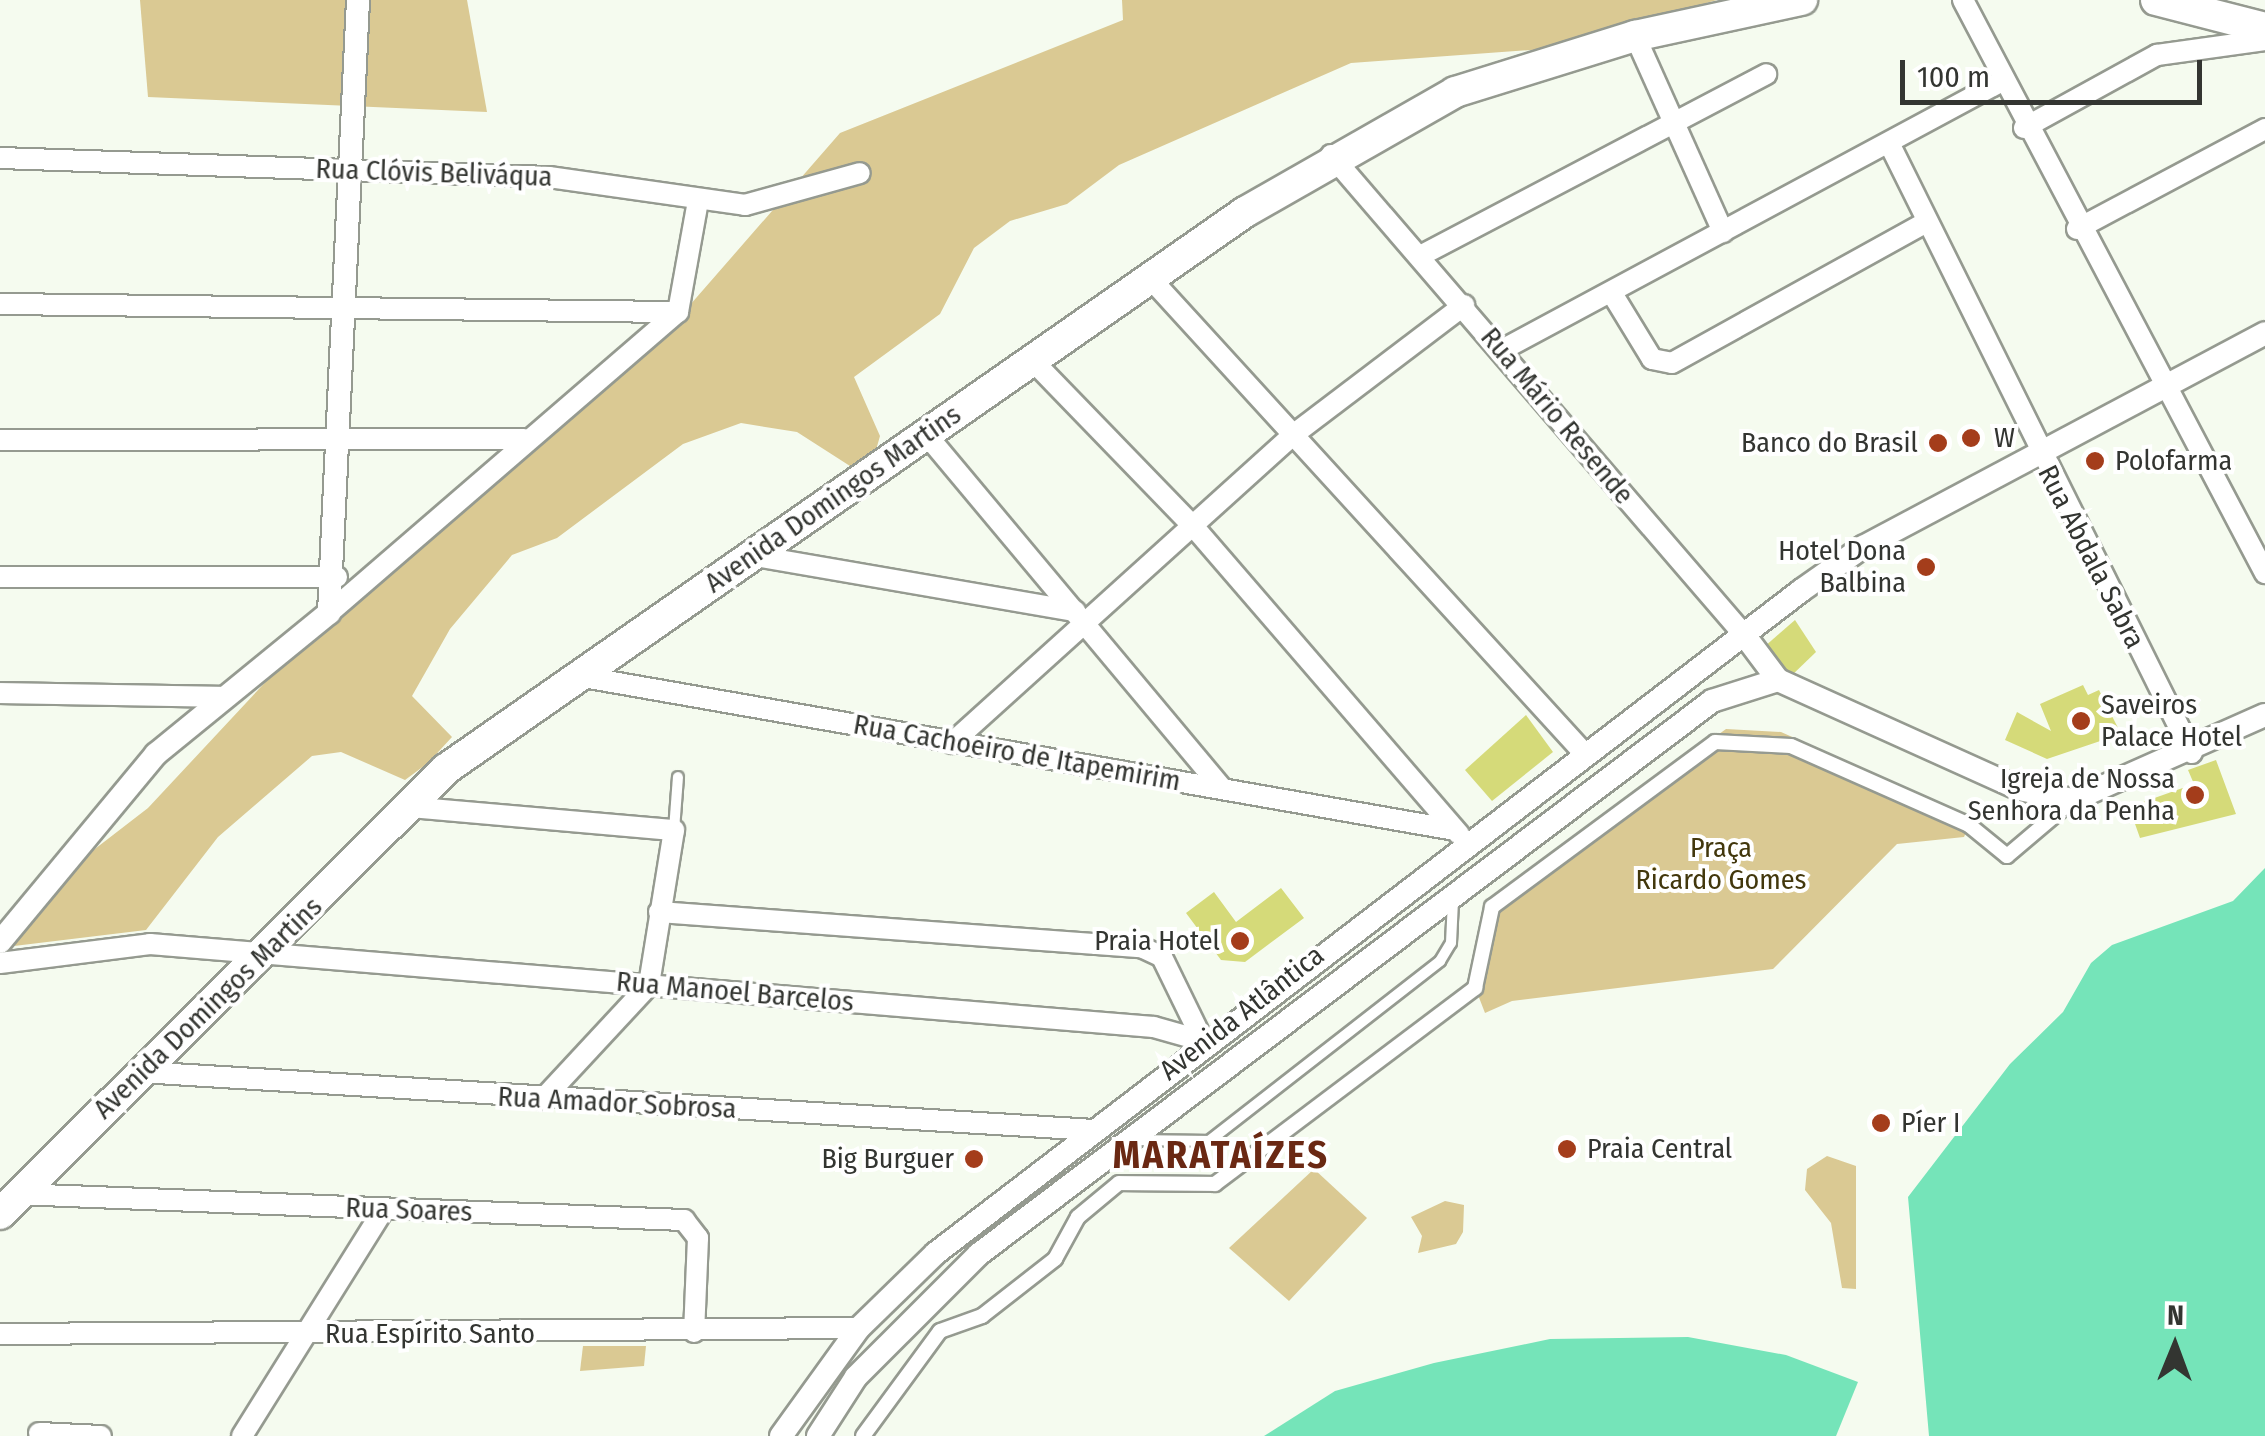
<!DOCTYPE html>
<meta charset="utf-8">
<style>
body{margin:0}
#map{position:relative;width:2265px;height:1436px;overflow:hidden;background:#f5fbef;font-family:"Fira Sans Condensed",sans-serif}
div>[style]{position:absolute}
.green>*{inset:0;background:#dac993}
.water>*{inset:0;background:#75e4b9}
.building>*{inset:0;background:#d5da79}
.roads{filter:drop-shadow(2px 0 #959a90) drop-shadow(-2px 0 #959a90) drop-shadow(0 2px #959a90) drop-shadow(0 -2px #959a90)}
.service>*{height:10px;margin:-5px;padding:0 5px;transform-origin:5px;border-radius:5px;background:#fff}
.pedestrian>*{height:14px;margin:-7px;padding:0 7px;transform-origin:7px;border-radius:7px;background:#fff}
.minor>*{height:20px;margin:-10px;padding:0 10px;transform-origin:10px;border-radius:10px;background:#fff}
.tertiary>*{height:22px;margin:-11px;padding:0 11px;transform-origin:11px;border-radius:11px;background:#fff}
.primary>*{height:30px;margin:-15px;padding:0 15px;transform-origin:15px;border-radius:15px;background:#fff}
.dots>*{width:28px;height:28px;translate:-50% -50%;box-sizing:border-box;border:5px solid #fff;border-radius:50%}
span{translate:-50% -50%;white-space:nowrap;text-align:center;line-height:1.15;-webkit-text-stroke:8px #fff;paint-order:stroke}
.street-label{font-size:28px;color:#333531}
.poi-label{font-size:28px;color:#333531}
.left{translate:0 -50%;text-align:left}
.right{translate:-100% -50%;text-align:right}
.park-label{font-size:28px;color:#42370c}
.district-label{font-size:38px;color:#6a2813;font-weight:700;letter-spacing:2.5px}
.north{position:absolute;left:2125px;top:1296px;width:100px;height:100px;-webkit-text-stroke:8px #fff;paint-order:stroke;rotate:1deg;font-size:28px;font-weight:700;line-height:40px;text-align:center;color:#333531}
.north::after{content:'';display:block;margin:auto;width:35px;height:45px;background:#333531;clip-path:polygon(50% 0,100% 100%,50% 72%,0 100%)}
.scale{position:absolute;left:1900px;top:60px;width:302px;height:45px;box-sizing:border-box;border:5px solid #333531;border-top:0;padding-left:12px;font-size:30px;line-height:35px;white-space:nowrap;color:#333531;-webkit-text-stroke:8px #fff;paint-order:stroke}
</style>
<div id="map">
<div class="green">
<i style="clip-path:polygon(140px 0,467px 0,487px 112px,148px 97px)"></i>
<i style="clip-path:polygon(1122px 0,1717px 0,1544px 49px,1351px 63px,1119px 165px,1067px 204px,1010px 221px,974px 248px,940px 314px,854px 377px,880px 436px,874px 457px,850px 466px,797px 432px,741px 423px,683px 444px,557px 538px,512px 555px,450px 629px,412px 696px,452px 737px,428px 763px,405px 780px,341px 752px,312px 756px,218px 837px,146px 930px,14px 946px,78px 862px,148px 808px,287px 659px,676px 321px,840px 133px,1123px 20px)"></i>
<i style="clip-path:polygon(1726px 729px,1781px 732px,1973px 817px,1964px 837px,1897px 844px,1773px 969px,1512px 1001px,1485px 1013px,1473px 982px,1486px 903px)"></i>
<i style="clip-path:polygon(1827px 1156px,1856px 1166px,1856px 1289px,1842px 1288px,1831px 1223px,1805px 1190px,1807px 1169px)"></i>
<i style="clip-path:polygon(1314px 1169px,1367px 1218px,1289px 1301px,1229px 1248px)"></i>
<i style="clip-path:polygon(1445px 1201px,1464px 1205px,1463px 1232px,1456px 1244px,1418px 1253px,1422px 1236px,1411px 1217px)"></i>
<i style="clip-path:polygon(583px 1346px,646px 1346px,644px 1366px,580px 1371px)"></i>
</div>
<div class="water">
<i style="clip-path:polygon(2265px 868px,2265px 1436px,1929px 1436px,1908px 1197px,2010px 1064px,2063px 1012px,2091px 963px,2112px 945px,2233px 901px)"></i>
<i style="clip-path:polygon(1688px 1337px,1786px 1355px,1858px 1382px,1836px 1436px,1264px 1436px,1335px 1391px,1434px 1363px,1550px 1339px)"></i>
</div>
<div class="building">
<i style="clip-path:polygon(1795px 620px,1816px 652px,1789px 678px,1764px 647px)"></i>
<i style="clip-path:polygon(2083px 685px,2088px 695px,2099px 690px,2121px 734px,2047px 759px,2005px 740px,2017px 712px,2051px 731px,2040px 704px)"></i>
<i style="clip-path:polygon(1526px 715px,1553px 752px,1492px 801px,1465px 770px)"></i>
<i style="clip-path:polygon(2216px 760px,2236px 814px,2140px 838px,2129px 807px,2194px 784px,2188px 770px)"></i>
<i style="clip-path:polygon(1281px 888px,1304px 918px,1245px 962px,1221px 960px,1186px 913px,1214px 892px,1236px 922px)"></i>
</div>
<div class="roads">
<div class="service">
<i style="left:674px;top:830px;width:53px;rotate:-85.7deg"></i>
<i style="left:1134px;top:1140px;width:75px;rotate:0.8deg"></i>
<i style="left:1209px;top:1141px;width:293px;rotate:-37.9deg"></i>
<i style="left:1440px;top:961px;width:21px;rotate:-59deg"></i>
<i style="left:1451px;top:943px;width:42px;rotate:-87.3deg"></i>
</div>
<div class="pedestrian">
<i style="left:863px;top:1436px;width:130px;rotate:-53.7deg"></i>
<i style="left:940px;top:1331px;width:45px;rotate:-19.7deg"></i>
<i style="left:982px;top:1316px;width:93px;rotate:-38deg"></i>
<i style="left:1055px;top:1259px;width:48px;rotate:-61.3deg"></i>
<i style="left:1078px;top:1217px;width:53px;rotate:-39.7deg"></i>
<i style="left:1119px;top:1183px;width:96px;rotate:0.6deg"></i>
<i style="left:1215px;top:1184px;width:326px;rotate:-37deg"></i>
<i style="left:1475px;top:988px;width:83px;rotate:-78.1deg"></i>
<i style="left:1492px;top:907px;width:277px;rotate:-36.5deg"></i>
<i style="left:1715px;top:742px;width:76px;rotate:3deg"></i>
<i style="left:1791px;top:746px;width:195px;rotate:23.9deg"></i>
<i style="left:1969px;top:825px;width:49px;rotate:39.2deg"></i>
<i style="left:2007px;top:856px;width:87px;rotate:-40.3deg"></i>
</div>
<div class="minor">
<i style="left:1963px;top:0;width:648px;rotate:62.21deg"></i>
<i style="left:1635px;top:36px;width:215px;rotate:65.8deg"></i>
<i style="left:2024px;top:128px;width:152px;rotate:-28.8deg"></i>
<i style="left:2157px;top:55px;width:109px;rotate:-7.9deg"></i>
<i style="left:1889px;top:143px;width:681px;rotate:63.59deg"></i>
<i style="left:1331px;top:155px;width:635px;rotate:49.28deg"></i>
<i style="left:0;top:158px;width:549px;rotate:1.98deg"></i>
<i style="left:549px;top:177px;width:198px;rotate:8.1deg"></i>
<i style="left:745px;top:205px;width:119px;rotate:-15.5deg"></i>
<i style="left:2077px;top:229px;width:213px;rotate:-28deg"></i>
<i style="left:1420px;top:256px;width:391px;rotate:-27.7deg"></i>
<i style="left:1150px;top:278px;width:643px;rotate:47.58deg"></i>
<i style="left:1613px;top:295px;width:75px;rotate:58.6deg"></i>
<i style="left:1652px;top:359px;width:20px;rotate:11deg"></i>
<i style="left:1672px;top:363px;width:289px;rotate:-29deg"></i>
<i style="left:0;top:304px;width:678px;rotate:0.68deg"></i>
<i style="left:1500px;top:351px;width:570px;rotate:-28.27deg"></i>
<i style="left:1031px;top:359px;width:234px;rotate:45.9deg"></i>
<i style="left:1194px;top:527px;width:406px;rotate:49.2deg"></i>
<i style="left:925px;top:433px;width:463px;rotate:50.1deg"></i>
<i style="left:0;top:440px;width:524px;rotate:-0.11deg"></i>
<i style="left:756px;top:556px;width:324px;rotate:9.8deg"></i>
<i style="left:0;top:577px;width:337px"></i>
<i style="left:329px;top:613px;width:461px;rotate:-40.8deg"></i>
<i style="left:678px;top:312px;width:113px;rotate:-79.8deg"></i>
<i style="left:578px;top:676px;width:890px;rotate:9.96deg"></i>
<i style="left:0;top:693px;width:220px;rotate:1deg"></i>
<i style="left:952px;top:743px;width:460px;rotate:-42.1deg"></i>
<i style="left:1293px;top:435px;width:215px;rotate:-37.2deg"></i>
<i style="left:409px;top:807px;width:266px;rotate:5deg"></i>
<i style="left:674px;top:830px;width:157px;rotate:99.2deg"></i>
<i style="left:649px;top:985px;width:156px;rotate:132.9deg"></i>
<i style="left:659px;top:912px;width:483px;rotate:4.2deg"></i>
<i style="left:1141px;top:947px;width:23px;rotate:25deg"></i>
<i style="left:1162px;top:957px;width:93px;rotate:64deg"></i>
<i style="left:0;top:963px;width:151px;rotate:-7.2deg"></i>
<i style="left:150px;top:944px;width:1007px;rotate:4.73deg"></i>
<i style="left:1154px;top:1027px;width:51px;rotate:15.9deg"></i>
<i style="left:140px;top:1072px;width:956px;rotate:3.48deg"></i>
<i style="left:16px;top:1194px;width:669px;rotate:2.23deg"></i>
<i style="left:684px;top:1220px;width:23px;rotate:52deg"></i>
<i style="left:698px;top:1238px;width:94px;rotate:92.4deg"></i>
<i style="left:0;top:1334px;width:859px;rotate:-0.4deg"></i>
<i style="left:39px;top:1433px;width:62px;rotate:2.8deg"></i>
<i style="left:242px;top:1436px;width:266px;rotate:-58deg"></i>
</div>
<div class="tertiary">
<i style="left:1745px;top:636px;width:55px;rotate:53.1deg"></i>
<i style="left:1778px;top:680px;width:265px;rotate:24.3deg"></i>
<i style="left:2019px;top:789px;width:55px;rotate:11.5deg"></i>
<i style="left:2073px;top:800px;width:210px;rotate:-23.9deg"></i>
<i style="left:0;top:942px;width:244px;rotate:-50.3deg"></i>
<i style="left:156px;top:754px;width:223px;rotate:-39.2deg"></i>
<i style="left:329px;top:613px;width:614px;rotate:-87.29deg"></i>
<i style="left:781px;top:1436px;width:133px;rotate:-54.2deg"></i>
<i style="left:859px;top:1328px;width:107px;rotate:-44.2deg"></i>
<i style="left:936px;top:1253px;width:1091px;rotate:-37.44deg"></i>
<i style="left:1802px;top:590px;width:75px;rotate:-35.2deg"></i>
<i style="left:1863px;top:547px;width:455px;rotate:-28deg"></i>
<i style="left:818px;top:1436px;width:70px;rotate:-57.2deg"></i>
<i style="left:856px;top:1377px;width:174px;rotate:-45deg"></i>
<i style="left:979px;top:1254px;width:918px;rotate:-37.03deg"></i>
<i style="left:1712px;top:701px;width:69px;rotate:-17.7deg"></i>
</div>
<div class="primary">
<i style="left:2156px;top:0;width:113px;rotate:14.4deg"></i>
<i style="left:0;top:1214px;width:630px;rotate:-44.94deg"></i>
<i style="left:446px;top:769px;width:974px;rotate:-34.88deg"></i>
<i style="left:1245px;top:212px;width:242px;rotate:-29.7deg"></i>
<i style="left:1455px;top:92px;width:189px;rotate:-17.3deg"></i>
<i style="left:1635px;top:36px;width:171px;rotate:-12.2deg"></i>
</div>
</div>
<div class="dots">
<i style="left:1971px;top:438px;background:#a43d1b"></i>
<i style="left:1938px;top:443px;background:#a43d1b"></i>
<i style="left:2095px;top:461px;background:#a43d1b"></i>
<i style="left:1926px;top:567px;background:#a43d1b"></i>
<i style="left:2081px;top:721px;background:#a43d1b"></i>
<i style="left:2195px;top:795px;background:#a43d1b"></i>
<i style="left:1240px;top:941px;background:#a43d1b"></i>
<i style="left:1881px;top:1123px;background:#a43d1b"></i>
<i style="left:1567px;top:1149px;background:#a43d1b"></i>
<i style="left:974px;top:1159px;background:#a43d1b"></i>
</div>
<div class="street-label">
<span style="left:434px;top:173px;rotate:2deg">Rua Clóvis Beliváqua</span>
<span style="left:1557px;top:416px;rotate:50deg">Rua Mário Resende</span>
<span style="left:833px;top:499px;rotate:-35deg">Avenida Domingos Martins</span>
<span style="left:2091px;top:557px;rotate:63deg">Rua Abdala Sabra</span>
<span style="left:1017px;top:753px;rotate:10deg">Rua Cachoeiro de Itapemirim</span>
<span style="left:735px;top:992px;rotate:5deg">Rua Manoel Barcelos</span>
<span style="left:208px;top:1008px;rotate:-44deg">Avenida Domingos Martins</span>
<span style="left:1242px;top:1013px;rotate:-38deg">Avenida Atlântica</span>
<span style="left:617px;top:1103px;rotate:3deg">Rua Amador Sobrosa</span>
<span style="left:409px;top:1210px;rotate:2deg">Rua Soares</span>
<span style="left:430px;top:1334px">Rua Espírito Santo</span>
</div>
<div class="poi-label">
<span class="left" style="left:1994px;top:438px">W</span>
<span class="right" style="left:1918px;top:443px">Banco do Brasil</span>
<span class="left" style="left:2115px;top:461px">Polofarma</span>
<span class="right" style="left:1906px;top:567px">Hotel Dona<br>Balbina</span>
<span class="left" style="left:2101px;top:721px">Saveiros<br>Palace Hotel</span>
<span class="right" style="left:2175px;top:795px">Igreja de Nossa<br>Senhora da Penha</span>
<span class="right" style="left:1220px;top:941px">Praia Hotel</span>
<span class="left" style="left:1901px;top:1123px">Píer I</span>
<span class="left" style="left:1587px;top:1149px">Praia Central</span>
<span class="right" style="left:954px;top:1159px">Big Burguer</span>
</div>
<div class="park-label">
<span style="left:1721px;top:864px">Praça<br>Ricardo Gomes</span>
</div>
<div class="district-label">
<span style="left:1221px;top:1156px">MARATAÍZES</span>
</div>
<div class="north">N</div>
<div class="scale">100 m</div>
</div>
